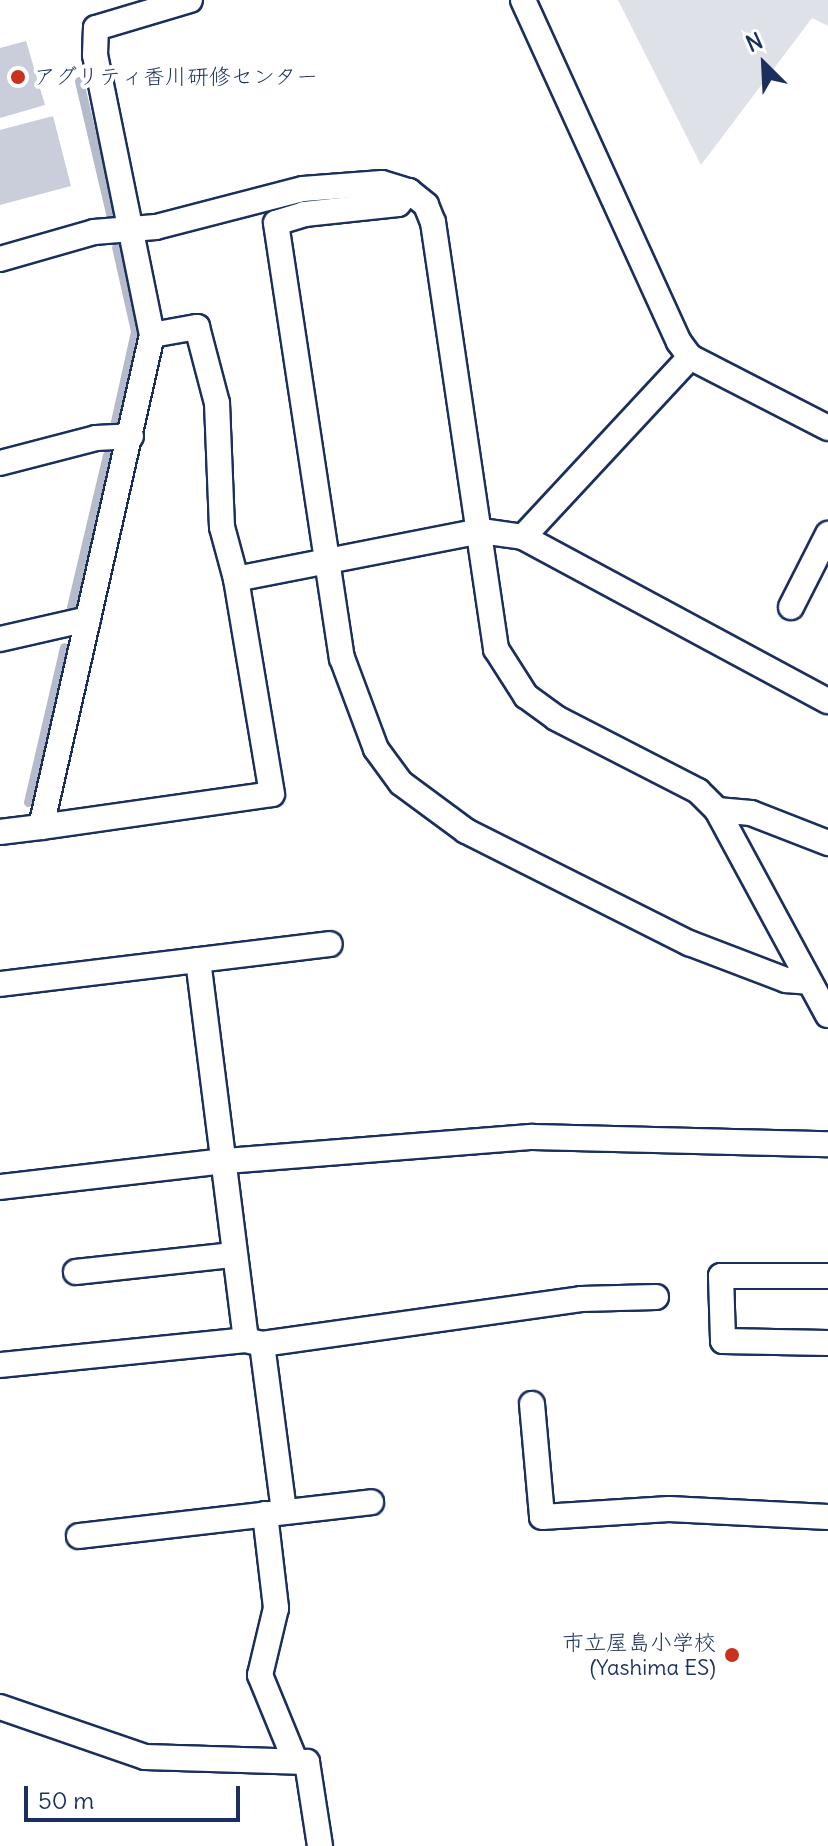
<!DOCTYPE html>
<meta charset="utf-8">
<style>
body{margin:0}
#map{position:relative;width:828px;height:1846px;overflow:hidden;background:#fff;font-family:Delius,"Klee One",sans-serif}
div>[style]{position:absolute}
.green>*{inset:0;background:#dee1e7}
.stream>*{height:9px;margin:-4.5px;padding:0 4.5px;transform-origin:4.5px;border-radius:4.5px;background:#b5bbca}
.building>*{inset:0;background:#caceda}
.roads{filter:drop-shadow(2px 0 #1b2f5e) drop-shadow(-2px 0 #1b2f5e) drop-shadow(0 2px #1b2f5e) drop-shadow(0 -2px #1b2f5e)}
.minor>*{height:24px;margin:-12px;padding:0 12px;transform-origin:12px;border-radius:12px;background:#fff}
.dots>*{width:22px;height:22px;translate:-50% -50%;box-sizing:border-box;border:4px solid #fff;border-radius:50%}
span{translate:-50% -50%;white-space:nowrap;text-align:center;line-height:1.15;-webkit-text-stroke:8px #fff;paint-order:stroke}
.poi-label{font-size:22px;color:#1b2f5e}
.left{translate:0 -50%;text-align:left}
.right{translate:-100% -50%;text-align:right}
.north{position:absolute;left:724px;top:24px;width:80px;height:80px;-webkit-text-stroke:6px #fff;paint-order:stroke;rotate:336deg;font-size:22px;font-weight:700;line-height:32px;text-align:center;color:#1b2f5e}
.north::after{content:'';display:block;margin:auto;width:28px;height:36px;background:#1b2f5e;clip-path:polygon(50% 0,100% 100%,50% 72%,0 100%)}
.scale{position:absolute;left:24px;top:1786px;width:216px;height:36px;box-sizing:border-box;border:4px solid #1b2f5e;border-top:0;padding-left:10px;font-size:24px;line-height:28px;white-space:nowrap;color:#1b2f5e;-webkit-text-stroke:6px #fff;paint-order:stroke}
</style>
<div id="map">
<div class="green">
<i style="clip-path:polygon(618px 0,828px 0,828px 26px,812px 18px,701px 165px)"></i>
</div>
<div class="stream">
<i style="left:79px;top:81px;width:140px;rotate:76.8deg"></i>
<i style="left:114px;top:426px;width:97px;rotate:-77.5deg"></i>
<i style="left:135px;top:331px;width:86px;rotate:-102.7deg"></i>
<i style="left:71px;top:607px;width:156px;rotate:-76.7deg"></i>
<i style="left:28px;top:802px;width:159px;rotate:-76.9deg"></i>
</div>
<div class="building">
<i style="clip-path:polygon(26px 41px,45px 105px,0 118px,0 48px)"></i>
<i style="clip-path:polygon(53px 116px,71px 186px,0 205px,0 130px)"></i>
</div>
<div class="roads">
<div class="minor">
<i style="left:523px;top:0;width:376px;rotate:65.5deg"></i>
<i style="left:679px;top:342px;width:19px;rotate:54deg"></i>
<i style="left:690px;top:357px;width:155px;rotate:27.2deg"></i>
<i style="left:409px;top:191px;width:17px;rotate:130deg"></i>
<i style="left:398px;top:204px;width:94px;rotate:173.9deg"></i>
<i style="left:305px;top:214px;width:30px;rotate:163deg"></i>
<i style="left:276px;top:223px;width:440px;rotate:81.4deg"></i>
<i style="left:342px;top:658px;width:97px;rotate:69.5deg"></i>
<i style="left:376px;top:749px;width:42px;rotate:53.7deg"></i>
<i style="left:401px;top:783px;width:81px;rotate:36.4deg"></i>
<i style="left:466px;top:831px;width:250px;rotate:26.7deg"></i>
<i style="left:689px;top:943px;width:104px;rotate:20.9deg"></i>
<i style="left:786px;top:980px;width:22px;rotate:5deg"></i>
<i style="left:0;top:259px;width:98px;rotate:-16deg"></i>
<i style="left:94px;top:232px;width:62px;rotate:-4.6deg"></i>
<i style="left:156px;top:227px;width:152px;rotate:-14.5deg"></i>
<i style="left:303px;top:189px;width:79px;rotate:-4.3deg"></i>
<i style="left:382px;top:183px;width:28px;rotate:17deg"></i>
<i style="left:409px;top:191px;width:22px;rotate:39deg"></i>
<i style="left:426px;top:205px;width:18px;rotate:68deg"></i>
<i style="left:433px;top:222px;width:432px;rotate:81.6deg"></i>
<i style="left:496px;top:649px;width:56px;rotate:57.4deg"></i>
<i style="left:526px;top:696px;width:37px;rotate:36deg"></i>
<i style="left:556px;top:718px;width:160px;rotate:27.2deg"></i>
<i style="left:698px;top:791px;width:27px;rotate:45deg"></i>
<i style="left:717px;top:810px;width:233px;rotate:61.6deg"></i>
<i style="left:152px;top:335px;width:46px;rotate:-10.1deg"></i>
<i style="left:197px;top:327px;width:79px;rotate:75.3deg"></i>
<i style="left:217px;top:403px;width:124px;rotate:87.7deg"></i>
<i style="left:222px;top:527px;width:54px;rotate:74.9deg"></i>
<i style="left:0;top:463px;width:99px;rotate:-14.6deg"></i>
<i style="left:96px;top:438px;width:35px;rotate:-3deg"></i>
<i style="left:523px;top:537px;width:246px;rotate:-47.1deg"></i>
<i style="left:791px;top:607px;width:82px;rotate:-63.1deg"></i>
<i style="left:0;top:639px;width:90px;rotate:-12.8deg"></i>
<i style="left:717px;top:810px;width:34px;rotate:5deg"></i>
<i style="left:751px;top:813px;width:83px;rotate:21.3deg"></i>
<i style="left:41px;top:827px;width:233px;rotate:-8.1deg"></i>
<i style="left:272px;top:794px;width:218px;rotate:-99.5deg"></i>
<i style="left:236px;top:579px;width:250px;rotate:-11.1deg"></i>
<i style="left:481px;top:531px;width:42px;rotate:8.1deg"></i>
<i style="left:523px;top:537px;width:346px;rotate:28.3deg"></i>
<i style="left:0;top:832px;width:41px;rotate:-7deg"></i>
<i style="left:41px;top:827px;width:504px;rotate:-77.29deg"></i>
<i style="left:152px;top:335px;width:286px;rotate:-101.5deg"></i>
<i style="left:95px;top:55px;width:27px;rotate:-88deg"></i>
<i style="left:96px;top:28px;width:98px;rotate:-16.6deg"></i>
<i style="left:198px;top:960px;width:383px;rotate:82.8deg"></i>
<i style="left:246px;top:1340px;width:16px;rotate:14deg"></i>
<i style="left:262px;top:1344px;width:168px;rotate:82.5deg"></i>
<i style="left:0;top:984px;width:332px;rotate:-6.9deg"></i>
<i style="left:0;top:1187px;width:227px;rotate:-6.6deg"></i>
<i style="left:226px;top:1161px;width:308px;rotate:-4.5deg"></i>
<i style="left:533px;top:1137px;width:295px;rotate:1.4deg"></i>
<i style="left:76px;top:1272px;width:158px;rotate:-6.2deg"></i>
<i style="left:828px;top:1276px;width:107px;rotate:180deg"></i>
<i style="left:721px;top:1276px;width:65px;rotate:88.2deg"></i>
<i style="left:723px;top:1341px;width:105px;rotate:1.1deg"></i>
<i style="left:262px;top:1344px;width:322px;rotate:-8deg"></i>
<i style="left:581px;top:1299px;width:75px;rotate:-1.5deg"></i>
<i style="left:0;top:1365px;width:247px;rotate:-5.8deg"></i>
<i style="left:532px;top:1404px;width:113px;rotate:84.9deg"></i>
<i style="left:542px;top:1517px;width:127px;rotate:-3.6deg"></i>
<i style="left:669px;top:1509px;width:159px;rotate:2.9deg"></i>
<i style="left:265px;top:1514px;width:95px;rotate:83.3deg"></i>
<i style="left:276px;top:1608px;width:69px;rotate:103.4deg"></i>
<i style="left:260px;top:1675px;width:90px;rotate:67.7deg"></i>
<i style="left:79px;top:1536px;width:294px;rotate:-6.6deg"></i>
<i style="left:0;top:1707px;width:153px;rotate:19deg"></i>
<i style="left:145px;top:1757px;width:162px;rotate:1.8deg"></i>
<i style="left:307px;top:1762px;width:85px;rotate:81.2deg"></i>
</div>
</div>
<div class="dots">
<i style="left:18px;top:77px;background:#c8321e"></i>
<i style="left:732px;top:1655px;background:#c8321e"></i>
</div>
<div class="poi-label">
<span class="left" style="left:34px;top:77px">アグリティ香川研修センター</span>
<span class="right" style="left:716px;top:1655px">市立屋島小学校<br>(Yashima ES)</span>
</div>
<div class="north">N</div>
<div class="scale">50 m</div>
</div>
